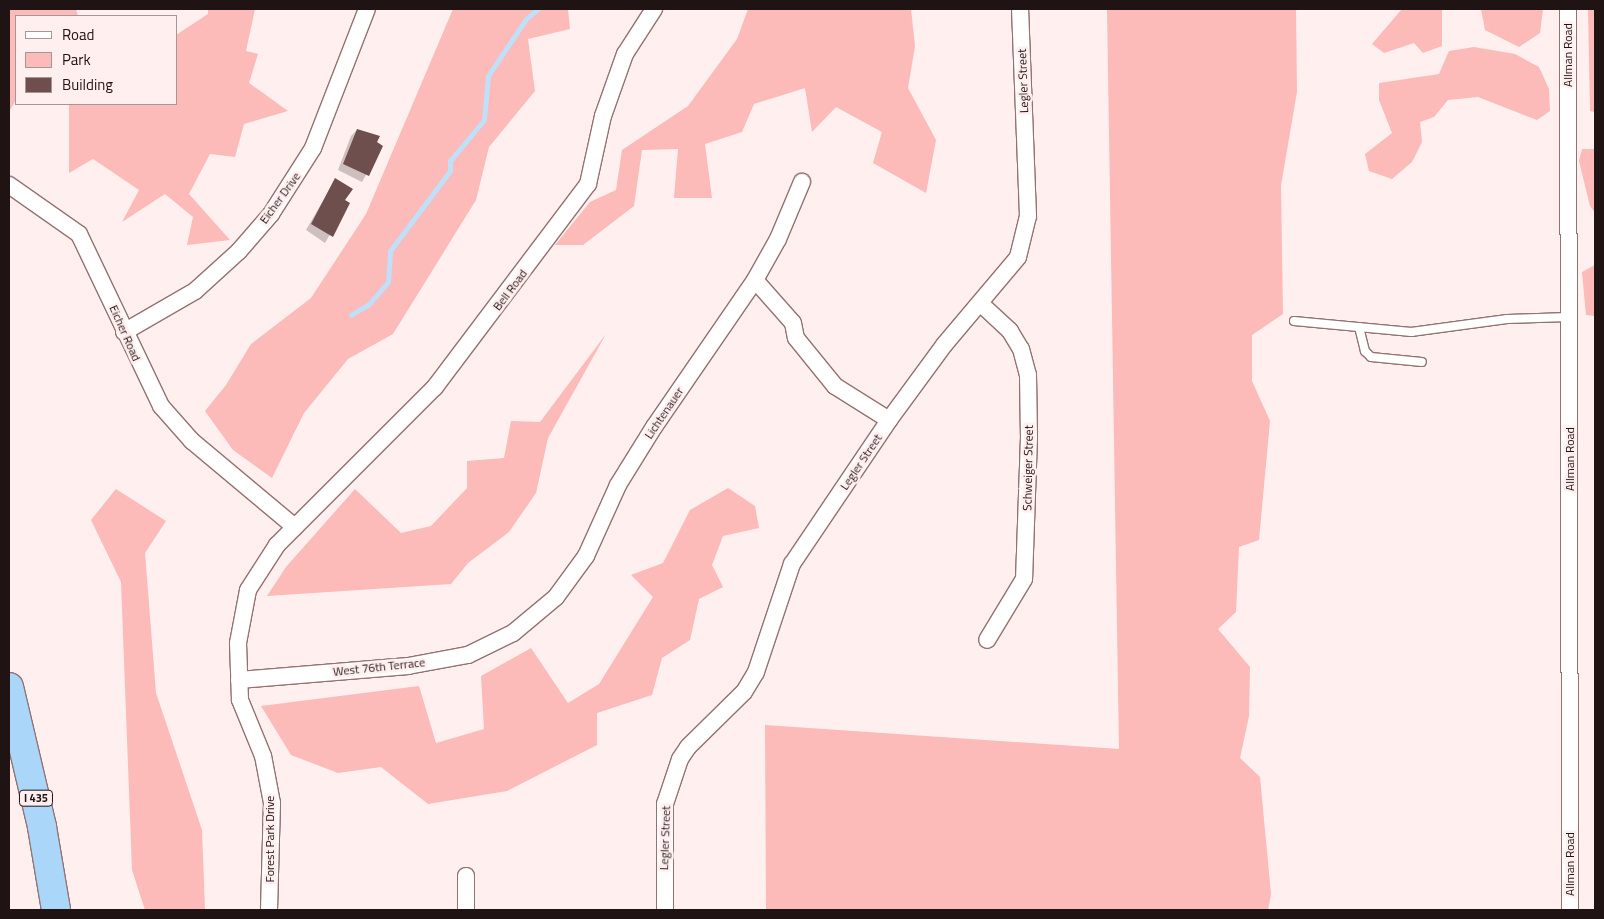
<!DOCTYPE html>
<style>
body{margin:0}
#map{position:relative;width:1604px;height:919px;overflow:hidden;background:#ffefee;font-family:"Titillium Web",sans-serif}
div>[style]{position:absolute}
.green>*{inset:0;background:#fcbab9}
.shadow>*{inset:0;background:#0003}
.stream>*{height:4.5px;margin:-2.25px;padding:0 2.25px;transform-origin:2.25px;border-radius:2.25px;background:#c0dff8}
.building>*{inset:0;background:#6e4f4e}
.roads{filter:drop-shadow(1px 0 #937271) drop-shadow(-1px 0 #937271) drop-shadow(0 1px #937271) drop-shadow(0 -1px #937271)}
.service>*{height:8px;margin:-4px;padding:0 4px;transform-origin:4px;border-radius:4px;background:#fff}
.minor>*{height:16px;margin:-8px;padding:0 8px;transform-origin:8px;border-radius:8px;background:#fff}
.motorway>*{height:28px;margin:-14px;padding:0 14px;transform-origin:14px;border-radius:14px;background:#aad6f9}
span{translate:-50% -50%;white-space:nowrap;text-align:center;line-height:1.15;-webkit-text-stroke:5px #ffefee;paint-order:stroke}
.shield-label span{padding:1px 4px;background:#ffefee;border:1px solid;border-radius:4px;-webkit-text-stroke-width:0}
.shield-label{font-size:11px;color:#201313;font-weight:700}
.street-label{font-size:12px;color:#201313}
.frame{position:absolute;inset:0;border:10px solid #201313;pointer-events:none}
.legend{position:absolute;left:15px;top:15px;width:162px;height:90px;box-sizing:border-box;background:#ffefee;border:1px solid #a69796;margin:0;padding:6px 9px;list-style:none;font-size:15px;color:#201313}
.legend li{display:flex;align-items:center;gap:10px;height:25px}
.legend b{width:25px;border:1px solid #a69796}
</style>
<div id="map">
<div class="green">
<i style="clip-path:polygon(9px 9px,76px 9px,78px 16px,16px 16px,16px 100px,9px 112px)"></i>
<i style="clip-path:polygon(208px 9px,255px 9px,246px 51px,258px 54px,249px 83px,288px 111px,244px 124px,235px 157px,210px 154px,189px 194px,230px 240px,187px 245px,193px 217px,165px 194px,122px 222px,139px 190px,93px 159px,69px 173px,69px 105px,62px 104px,176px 104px,176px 35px,208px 14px)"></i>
<i style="clip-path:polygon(453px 9px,568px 9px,570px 29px,528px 39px,535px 91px,489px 147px,476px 200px,393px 334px,348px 359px,304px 413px,272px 478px,233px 450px,205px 411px,226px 385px,251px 344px,311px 298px,366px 214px)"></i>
<i style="clip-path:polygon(748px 9px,911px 9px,915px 46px,908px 88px,936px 140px,926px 193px,873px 163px,882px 132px,836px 107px,812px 132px,805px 88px,754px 104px,742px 132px,705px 144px,712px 198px,674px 198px,678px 149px,642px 150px,634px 206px,583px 245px,555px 245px,590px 202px,616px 190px,622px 150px,688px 106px,737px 39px)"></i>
<i style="clip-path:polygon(1107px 9px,1296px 9px,1297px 92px,1281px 185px,1283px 314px,1252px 335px,1252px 381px,1270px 421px,1259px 540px,1239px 547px,1236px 612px,1218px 629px,1250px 667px,1249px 716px,1240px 758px,1260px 777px,1271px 894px,1268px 910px,766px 910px,765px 725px,1119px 749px)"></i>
<i style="clip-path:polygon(1402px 9px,1442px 9px,1442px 46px,1423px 53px,1414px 43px,1384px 53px,1372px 44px)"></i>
<i style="clip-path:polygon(1481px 9px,1543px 9px,1540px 33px,1519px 47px,1485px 30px)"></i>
<i style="clip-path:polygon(1588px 9px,1595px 9px,1595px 112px,1590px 111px)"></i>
<i style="clip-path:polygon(1474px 47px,1515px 54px,1539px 67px,1549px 89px,1550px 111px,1537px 120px,1478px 97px,1448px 100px,1434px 117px,1420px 122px,1422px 142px,1412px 162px,1392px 179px,1369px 171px,1365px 154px,1392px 133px,1379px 100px,1379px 83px,1439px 74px,1449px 51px)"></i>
<i style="clip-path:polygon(1582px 149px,1595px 149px,1595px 213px,1590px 206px,1579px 161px)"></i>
<i style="clip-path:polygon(1595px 265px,1595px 316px,1586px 315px,1582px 272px)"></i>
<i style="clip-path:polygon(606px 334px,548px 438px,536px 493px,509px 532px,468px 563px,451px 584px,267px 596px,286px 567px,355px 489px,401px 533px,431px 526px,467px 488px,467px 461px,504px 458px,511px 421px,540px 422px)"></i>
<i style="clip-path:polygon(728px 488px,755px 506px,759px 528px,723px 536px,712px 565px,723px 587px,699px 599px,690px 640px,662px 658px,652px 695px,597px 713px,597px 745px,507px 791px,428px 804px,381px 767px,338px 773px,291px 755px,261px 706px,419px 686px,436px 743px,484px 729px,481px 676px,531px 648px,568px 703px,599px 684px,653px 597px,631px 575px,663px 563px,690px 510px)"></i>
<i style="clip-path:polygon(116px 489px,166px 521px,145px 553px,156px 693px,202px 830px,205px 910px,145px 910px,132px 870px,121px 582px,91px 520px)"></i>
</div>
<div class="shadow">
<i style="clip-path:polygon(357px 130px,382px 146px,362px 182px,338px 170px,351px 136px)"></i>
<i style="clip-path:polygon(335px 180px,343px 201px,348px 203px,325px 243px,306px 230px)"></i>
</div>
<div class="stream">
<i style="left:351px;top:315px;width:21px;rotate:-31deg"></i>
<i style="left:369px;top:304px;width:29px;rotate:-49deg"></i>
<i style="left:388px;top:282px;width:31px;rotate:-86deg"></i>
<i style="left:390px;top:251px;width:100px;rotate:-53.1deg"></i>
<i style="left:450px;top:171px;width:10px;rotate:-90deg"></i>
<i style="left:450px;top:161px;width:53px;rotate:-50.3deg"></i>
<i style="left:484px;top:120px;width:44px;rotate:-84.8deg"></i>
<i style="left:488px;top:76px;width:69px;rotate:-56.3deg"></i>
<i style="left:526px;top:19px;width:16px;rotate:-40deg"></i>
</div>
<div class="building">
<i style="clip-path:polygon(357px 129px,380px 136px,377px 142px,383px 146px,369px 176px,343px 164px)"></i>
<i style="clip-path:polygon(335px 178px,353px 189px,345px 200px,350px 203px,333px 237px,311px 224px)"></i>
</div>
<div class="roads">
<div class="service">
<i style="left:1294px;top:321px;width:118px;rotate:5.4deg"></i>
<i style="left:1411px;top:332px;width:97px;rotate:-7.7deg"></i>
<i style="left:1507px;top:319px;width:62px;rotate:-1.8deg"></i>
<i style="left:1359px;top:327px;width:25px;rotate:76deg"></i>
<i style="left:1365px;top:351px;width:8px;rotate:45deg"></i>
<i style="left:1371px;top:357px;width:51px;rotate:5.6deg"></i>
</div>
<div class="minor">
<i style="left:1568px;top:9px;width:901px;rotate:89.87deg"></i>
<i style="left:9px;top:185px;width:85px;rotate:35deg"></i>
<i style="left:79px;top:234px;width:191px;rotate:64.5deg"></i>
<i style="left:161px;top:406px;width:47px;rotate:48.5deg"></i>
<i style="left:192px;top:441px;width:134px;rotate:39.9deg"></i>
<i style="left:755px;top:280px;width:57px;rotate:48.5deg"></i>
<i style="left:793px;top:323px;width:15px;rotate:79deg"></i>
<i style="left:796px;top:338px;width:62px;rotate:50.9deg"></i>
<i style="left:835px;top:386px;width:64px;rotate:32.2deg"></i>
<i style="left:980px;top:303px;width:41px;rotate:43deg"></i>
<i style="left:1010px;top:331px;width:21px;rotate:59deg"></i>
<i style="left:1021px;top:349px;width:27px;rotate:75deg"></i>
<i style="left:1028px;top:375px;width:62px;rotate:89.1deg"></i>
<i style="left:1029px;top:437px;width:142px;rotate:92deg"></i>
<i style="left:1024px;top:579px;width:71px;rotate:121.2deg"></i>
<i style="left:124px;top:332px;width:82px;rotate:-30deg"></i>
<i style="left:195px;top:291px;width:59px;rotate:-42.3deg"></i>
<i style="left:239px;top:251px;width:49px;rotate:-49.1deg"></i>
<i style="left:271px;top:214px;width:78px;rotate:-57.5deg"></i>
<i style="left:313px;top:148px;width:149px;rotate:-68.8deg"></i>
<i style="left:239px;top:680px;width:170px;rotate:-4.7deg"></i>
<i style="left:408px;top:666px;width:61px;rotate:-10.4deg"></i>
<i style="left:468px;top:655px;width:50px;rotate:-26.1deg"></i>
<i style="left:513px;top:633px;width:56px;rotate:-39.9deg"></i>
<i style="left:556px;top:597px;width:51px;rotate:-53.8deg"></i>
<i style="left:586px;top:556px;width:78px;rotate:-65.7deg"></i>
<i style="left:618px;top:485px;width:68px;rotate:-58.2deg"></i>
<i style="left:654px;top:427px;width:178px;rotate:-55.5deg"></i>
<i style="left:755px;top:280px;width:47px;rotate:-60.7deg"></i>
<i style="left:778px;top:239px;width:62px;rotate:-67.2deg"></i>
<i style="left:466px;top:876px;width:34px;rotate:90deg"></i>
<i style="left:269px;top:910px;width:107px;rotate:-88.4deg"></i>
<i style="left:272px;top:803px;width:48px;rotate:-100.8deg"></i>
<i style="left:263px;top:756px;width:61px;rotate:-112.3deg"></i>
<i style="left:240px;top:700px;width:57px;rotate:-92deg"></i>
<i style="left:238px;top:643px;width:54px;rotate:-79.3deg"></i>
<i style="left:248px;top:590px;width:54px;rotate:-57.2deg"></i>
<i style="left:277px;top:545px;width:223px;rotate:-45deg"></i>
<i style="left:435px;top:387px;width:254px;rotate:-53deg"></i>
<i style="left:588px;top:184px;width:70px;rotate:-77.6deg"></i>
<i style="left:603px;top:116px;width:66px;rotate:-70.5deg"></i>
<i style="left:625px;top:54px;width:54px;rotate:-57.2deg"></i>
<i style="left:665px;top:910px;width:106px;rotate:-90deg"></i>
<i style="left:665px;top:804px;width:47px;rotate:-71.6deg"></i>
<i style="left:680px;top:759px;width:14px;rotate:-56deg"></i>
<i style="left:688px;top:747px;width:78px;rotate:-44.5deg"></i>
<i style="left:744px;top:692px;width:23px;rotate:-59deg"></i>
<i style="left:756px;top:672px;width:114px;rotate:-71.6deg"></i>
<i style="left:792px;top:564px;width:174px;rotate:-56deg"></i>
<i style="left:889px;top:420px;width:93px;rotate:-53.7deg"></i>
<i style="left:944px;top:345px;width:115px;rotate:-49.9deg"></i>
<i style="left:1018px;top:257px;width:42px;rotate:-76.3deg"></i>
<i style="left:1028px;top:216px;width:207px;rotate:-92.2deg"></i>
</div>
<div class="motorway">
<i style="left:9px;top:687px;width:144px;rotate:76.7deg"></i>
<i style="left:42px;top:827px;width:84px;rotate:80.4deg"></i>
</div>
</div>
<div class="shield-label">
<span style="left:36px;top:798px">I 435</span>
</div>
<div class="street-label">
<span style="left:1568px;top:55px;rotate:-90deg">Allman Road</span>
<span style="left:1023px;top:81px;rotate:-92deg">Legler Street</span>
<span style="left:280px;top:198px;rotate:-54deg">Eicher Drive</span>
<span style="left:510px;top:290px;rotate:-53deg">Bell Road</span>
<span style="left:125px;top:333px;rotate:66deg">Eicher Road</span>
<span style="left:664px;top:413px;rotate:-56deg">Lichtenauer</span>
<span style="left:1570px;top:459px;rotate:-90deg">Allman Road</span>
<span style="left:861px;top:462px;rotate:-56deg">Legler Street</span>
<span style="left:1028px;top:468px;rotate:-89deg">Schweiger Street</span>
<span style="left:379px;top:667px;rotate:-6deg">West 76th Terrace</span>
<span style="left:665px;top:838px;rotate:-88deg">Legler Street</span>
<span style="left:270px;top:839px;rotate:-90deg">Forest Park Drive</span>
<span style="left:1570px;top:864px;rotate:-90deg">Allman Road</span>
</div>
<div class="frame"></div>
<ul class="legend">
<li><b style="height:6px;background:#fff"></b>Road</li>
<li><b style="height:14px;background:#fcbab9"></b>Park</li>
<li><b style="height:14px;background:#6e4f4e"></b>Building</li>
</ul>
</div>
